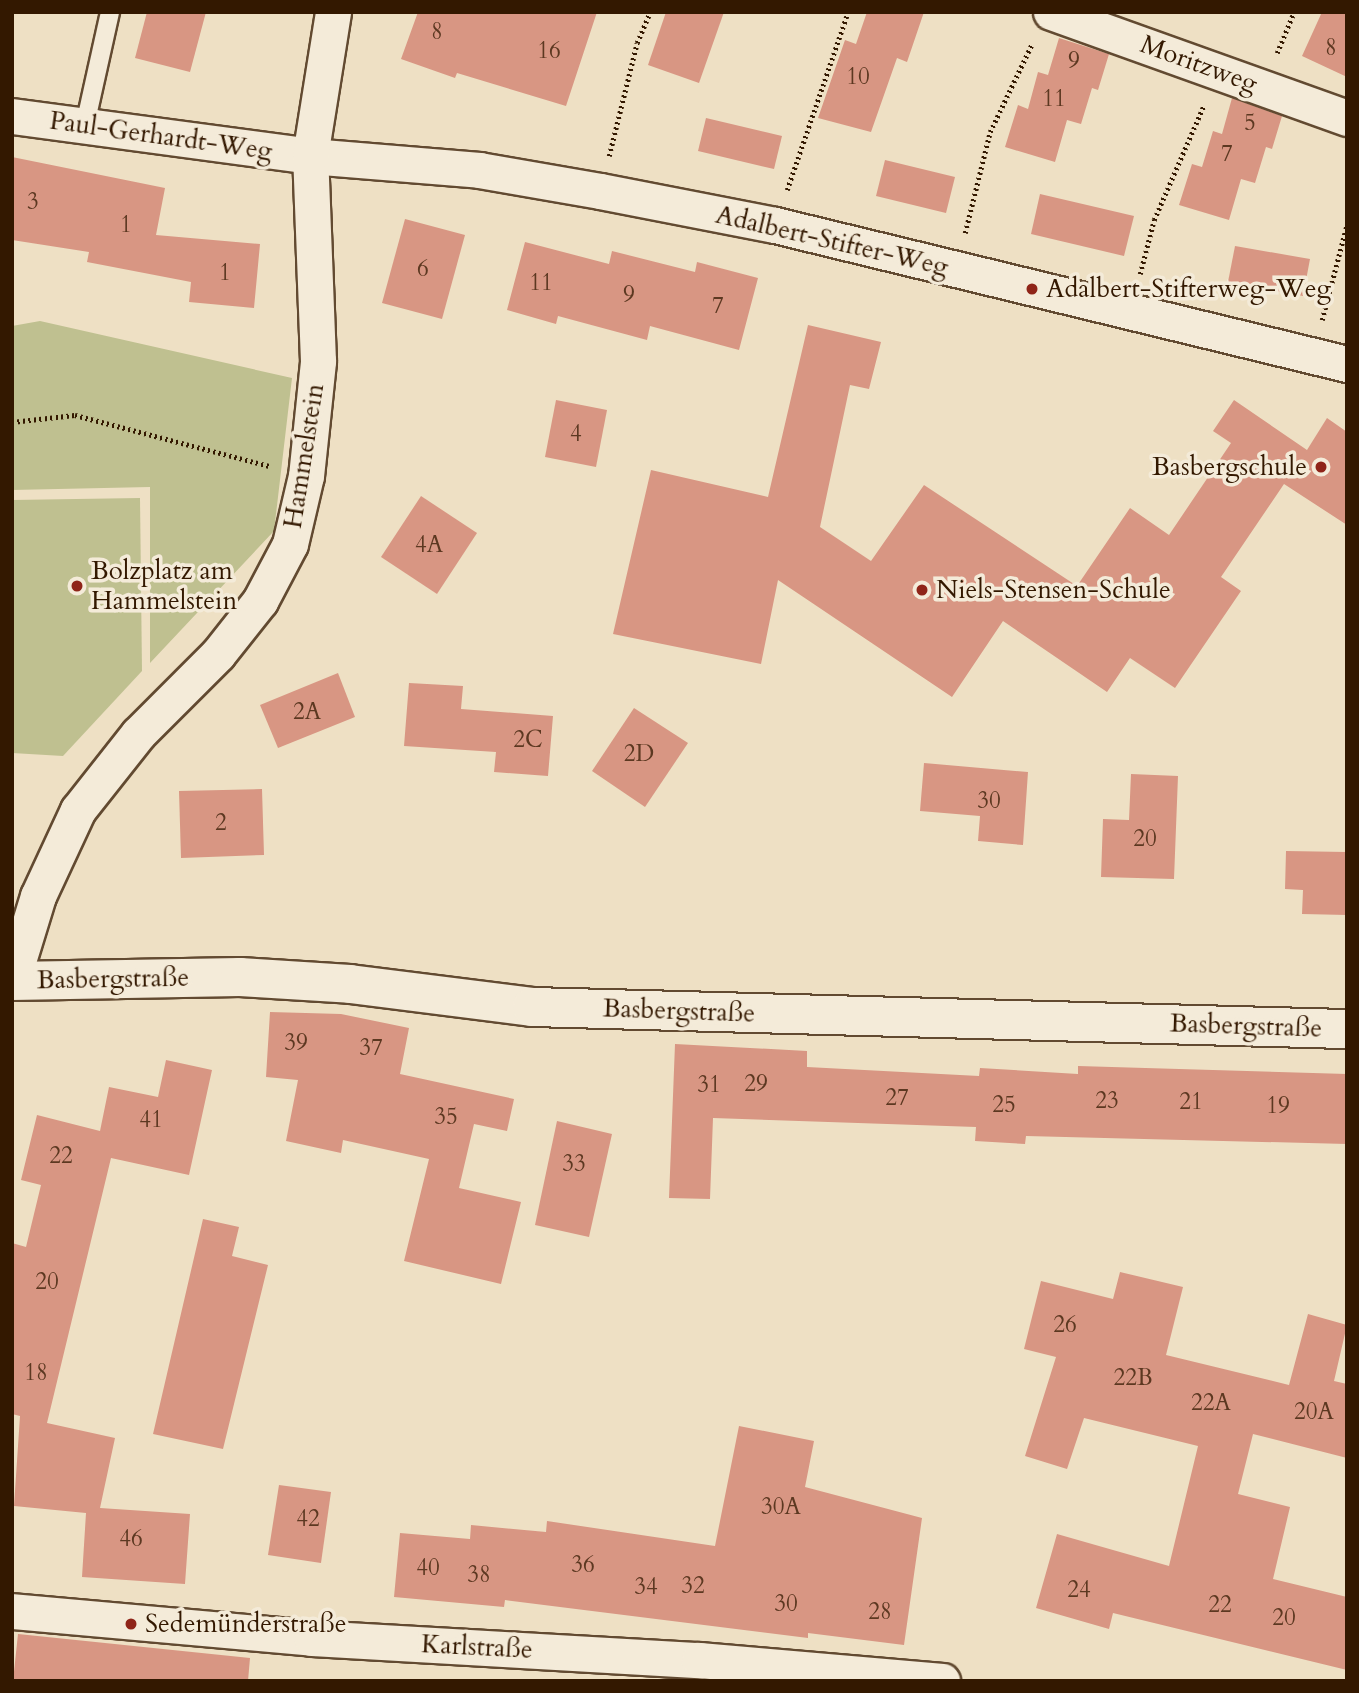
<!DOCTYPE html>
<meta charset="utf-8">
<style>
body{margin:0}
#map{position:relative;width:1359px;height:1693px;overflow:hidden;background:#eee0c4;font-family:Cardo,serif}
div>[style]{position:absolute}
.green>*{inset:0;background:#bfc090}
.building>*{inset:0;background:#d89683}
.path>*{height:4.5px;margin-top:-2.25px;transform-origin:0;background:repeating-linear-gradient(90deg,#331800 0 2px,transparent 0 5.5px)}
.roads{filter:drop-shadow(2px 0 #624a31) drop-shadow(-2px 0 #624a31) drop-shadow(0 2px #624a31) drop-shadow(0 -2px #624a31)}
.service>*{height:18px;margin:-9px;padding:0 9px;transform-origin:9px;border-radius:9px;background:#f4ebd9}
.minor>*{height:35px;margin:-17.5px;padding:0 17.5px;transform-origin:17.5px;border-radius:17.5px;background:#f4ebd9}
.secondary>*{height:38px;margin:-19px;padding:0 19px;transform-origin:19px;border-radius:19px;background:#f4ebd9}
.dots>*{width:19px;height:19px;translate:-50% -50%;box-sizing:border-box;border:4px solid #f4ebd9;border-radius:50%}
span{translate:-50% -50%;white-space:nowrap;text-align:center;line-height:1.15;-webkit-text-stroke:7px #f4ebd9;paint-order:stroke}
.number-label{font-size:23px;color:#5c3821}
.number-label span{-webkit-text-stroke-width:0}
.street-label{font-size:26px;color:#331800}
.poi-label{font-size:26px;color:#331800}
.left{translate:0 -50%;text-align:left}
.right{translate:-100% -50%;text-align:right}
.frame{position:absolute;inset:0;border:14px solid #331800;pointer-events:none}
</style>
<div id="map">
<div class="green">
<i style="clip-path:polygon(40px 321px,292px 378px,274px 531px,150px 663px,150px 487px,12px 490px,12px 326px)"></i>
<i style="clip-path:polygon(140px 498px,142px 671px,63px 756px,12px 753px,12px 500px)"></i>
</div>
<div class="building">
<i style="clip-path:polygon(147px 12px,206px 12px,190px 72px,135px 58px)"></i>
<i style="clip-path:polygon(418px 12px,597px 12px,566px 106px,457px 73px,455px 78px,401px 59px)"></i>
<i style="clip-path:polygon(666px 12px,724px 12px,699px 83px,648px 65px)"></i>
<i style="clip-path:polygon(867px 12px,924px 12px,907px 62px,897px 58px,871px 132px,818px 118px,845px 40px,856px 44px)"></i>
<i style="clip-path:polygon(1322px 12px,1347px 12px,1347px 77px,1302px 56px)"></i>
<i style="clip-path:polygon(1059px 38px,1109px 54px,1098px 90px,1092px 88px,1081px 124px,1067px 120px,1055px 162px,1005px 147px,1018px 105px,1028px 109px,1038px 72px,1048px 75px)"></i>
<i style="clip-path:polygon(1232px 98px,1282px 116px,1272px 149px,1266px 147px,1255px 183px,1241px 179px,1229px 220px,1179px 205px,1192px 164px,1202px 167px,1213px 131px,1222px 134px)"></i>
<i style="clip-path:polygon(706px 118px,782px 136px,774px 169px,698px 151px)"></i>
<i style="clip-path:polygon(12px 157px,165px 188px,156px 235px,260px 244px,254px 308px,189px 302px,191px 282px,87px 262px,89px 252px,12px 240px)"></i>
<i style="clip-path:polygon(885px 160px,955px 177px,946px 213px,876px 196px)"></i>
<i style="clip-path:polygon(1040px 194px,1134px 216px,1124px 256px,1031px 234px)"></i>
<i style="clip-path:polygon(405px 219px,465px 235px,442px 319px,382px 303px)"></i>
<i style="clip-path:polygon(525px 242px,609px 264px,612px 251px,695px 272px,697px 262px,758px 278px,739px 350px,650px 326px,647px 340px,558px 316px,556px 324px,507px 310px)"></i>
<i style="clip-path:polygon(1235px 246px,1310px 259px,1303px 296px,1228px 282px)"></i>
<i style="clip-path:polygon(808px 325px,881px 342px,869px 389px,850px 385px,820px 527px,871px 561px,924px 485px,1077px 586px,1130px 508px,1169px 535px,1231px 443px,1213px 431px,1234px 400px,1307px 450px,1327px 418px,1347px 432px,1347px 525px,1284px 484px,1221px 577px,1241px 591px,1175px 688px,1130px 658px,1107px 692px,1003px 621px,952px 697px,778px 580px,761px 664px,613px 634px,651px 470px,768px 497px)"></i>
<i style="clip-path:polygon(556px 400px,607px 410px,596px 467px,545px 457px)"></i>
<i style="clip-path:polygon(421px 496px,477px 533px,437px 594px,381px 557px)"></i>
<i style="clip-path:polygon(338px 673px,355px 717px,278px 748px,260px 705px)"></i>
<i style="clip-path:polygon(409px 683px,463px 686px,461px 709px,553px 716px,548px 776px,494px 772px,496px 752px,404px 746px)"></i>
<i style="clip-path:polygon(634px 708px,688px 743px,645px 807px,592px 771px)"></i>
<i style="clip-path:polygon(924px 763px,1028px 772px,1023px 845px,978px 841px,980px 816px,920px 811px)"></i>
<i style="clip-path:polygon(1131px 774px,1178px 776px,1174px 879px,1101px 877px,1103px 819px,1129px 820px)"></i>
<i style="clip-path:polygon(262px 789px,264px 855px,181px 858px,179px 791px)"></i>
<i style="clip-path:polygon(1286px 851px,1347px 852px,1347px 915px,1302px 914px,1303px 890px,1285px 889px)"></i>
<i style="clip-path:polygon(270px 1012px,341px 1014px,409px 1028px,400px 1074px,514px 1099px,507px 1131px,474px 1124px,459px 1188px,521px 1202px,501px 1284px,404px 1261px,429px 1159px,343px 1140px,341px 1153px,286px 1141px,298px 1080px,266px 1077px)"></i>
<i style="clip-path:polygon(675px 1044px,807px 1051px,807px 1067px,979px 1076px,980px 1068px,1078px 1074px,1078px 1066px,1347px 1074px,1347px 1144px,1026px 1136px,1025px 1144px,975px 1141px,976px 1127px,713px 1118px,710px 1199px,669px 1198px)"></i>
<i style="clip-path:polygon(166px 1060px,212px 1070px,189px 1175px,111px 1158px,47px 1423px,115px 1438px,100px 1508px,190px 1514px,185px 1584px,82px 1577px,86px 1513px,14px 1506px,20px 1416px,12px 1414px,12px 1243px,26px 1247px,41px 1185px,21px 1180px,37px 1115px,100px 1131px,109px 1087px,158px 1097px)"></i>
<i style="clip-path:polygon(557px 1121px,612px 1134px,589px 1237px,535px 1225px)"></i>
<i style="clip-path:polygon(203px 1219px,239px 1227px,232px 1256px,268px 1265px,223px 1449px,153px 1434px)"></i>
<i style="clip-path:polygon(1120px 1272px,1183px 1287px,1166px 1355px,1289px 1385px,1308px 1314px,1347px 1325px,1334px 1381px,1347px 1384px,1347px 1458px,1253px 1434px,1238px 1494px,1290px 1507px,1273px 1579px,1347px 1597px,1347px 1670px,1113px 1613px,1109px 1629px,1036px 1608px,1057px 1534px,1169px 1566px,1198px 1446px,1084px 1418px,1067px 1469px,1025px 1456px,1056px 1357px,1024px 1349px,1041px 1281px,1113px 1299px)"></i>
<i style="clip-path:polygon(739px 1426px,814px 1441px,805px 1487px,922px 1518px,904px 1645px,808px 1633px,808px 1638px,505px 1600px,504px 1607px,394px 1597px,400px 1533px,470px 1539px,471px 1525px,546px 1532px,547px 1521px,715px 1546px)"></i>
<i style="clip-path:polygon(279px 1485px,331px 1492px,321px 1563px,268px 1555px)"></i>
<i style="clip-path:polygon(18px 1634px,250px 1658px,248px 1681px,13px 1681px)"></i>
</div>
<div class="path">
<i style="left:1277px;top:53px;width:44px;rotate:-67.5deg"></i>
<i style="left:609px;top:156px;width:116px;rotate:-76.1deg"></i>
<i style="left:637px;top:43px;width:34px;rotate:-67deg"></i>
<i style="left:787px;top:190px;width:188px;rotate:-71.1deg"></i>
<i style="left:965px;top:233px;width:104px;rotate:-76.1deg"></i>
<i style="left:990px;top:132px;width:98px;rotate:-64.5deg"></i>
<i style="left:1140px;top:274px;width:56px;rotate:-75.5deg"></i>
<i style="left:1154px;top:220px;width:125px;rotate:-66.5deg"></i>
<i style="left:1322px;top:320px;width:99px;rotate:-75.4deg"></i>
<i style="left:12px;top:422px;width:63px;rotate:-6.3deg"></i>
<i style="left:75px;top:415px;width:202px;rotate:14.7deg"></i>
</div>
<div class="roads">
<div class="service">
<i style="left:85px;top:125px;width:116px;rotate:-77.5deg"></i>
</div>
<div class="minor">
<i style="left:1051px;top:12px;width:314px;rotate:19.7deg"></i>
<i style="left:12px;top:116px;width:301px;rotate:7.6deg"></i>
<i style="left:310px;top:156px;width:170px;rotate:4.7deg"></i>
<i style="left:479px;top:170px;width:123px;rotate:9.8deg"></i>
<i style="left:600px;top:191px;width:178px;rotate:11deg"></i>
<i style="left:775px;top:225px;width:589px;rotate:13.66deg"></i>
<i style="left:12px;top:981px;width:89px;rotate:-73deg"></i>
<i style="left:38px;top:896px;width:95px;rotate:-65.1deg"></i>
<i style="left:78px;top:810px;width:97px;rotate:-51.7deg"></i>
<i style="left:138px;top:734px;width:113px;rotate:-45deg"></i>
<i style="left:218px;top:654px;width:68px;rotate:-51.6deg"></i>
<i style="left:260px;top:601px;width:64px;rotate:-62.2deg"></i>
<i style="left:290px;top:544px;width:70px;rotate:-76.8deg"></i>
<i style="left:306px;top:476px;width:116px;rotate:-84deg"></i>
<i style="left:318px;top:361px;width:205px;rotate:-92.2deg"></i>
<i style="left:310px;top:156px;width:146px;rotate:-80.9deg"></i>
<i style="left:12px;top:1611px;width:301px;rotate:5.1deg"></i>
<i style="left:312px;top:1638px;width:388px;rotate:3.3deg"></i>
<i style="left:699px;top:1660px;width:244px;rotate:4.9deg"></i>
</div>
<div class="secondary">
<i style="left:12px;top:981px;width:228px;rotate:-1deg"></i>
<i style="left:240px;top:977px;width:110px;rotate:3.6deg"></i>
<i style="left:350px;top:984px;width:183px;rotate:7.2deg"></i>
<i style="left:532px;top:1007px;width:815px;rotate:1.55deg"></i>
</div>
</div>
<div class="dots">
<i style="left:1032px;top:289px;background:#8f2418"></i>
<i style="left:1321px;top:467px;background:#8f2418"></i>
<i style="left:77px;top:586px;background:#8f2418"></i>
<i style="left:922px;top:590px;background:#8f2418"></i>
<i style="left:131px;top:1624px;background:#8f2418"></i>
</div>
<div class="number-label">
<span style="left:437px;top:32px">8</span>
<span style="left:1331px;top:48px">8</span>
<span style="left:549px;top:51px">16</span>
<span style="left:1074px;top:61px">9</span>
<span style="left:858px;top:77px">10</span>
<span style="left:1054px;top:99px">11</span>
<span style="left:1250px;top:123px">5</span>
<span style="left:1227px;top:154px">7</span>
<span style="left:33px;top:202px">3</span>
<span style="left:126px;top:225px">1</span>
<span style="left:423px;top:269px">6</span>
<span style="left:225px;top:273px">1</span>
<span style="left:541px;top:283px">11</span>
<span style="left:629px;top:295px">9</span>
<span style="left:718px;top:306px">7</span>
<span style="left:576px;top:434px">4</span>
<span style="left:429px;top:545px">4A</span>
<span style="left:307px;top:712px">2A</span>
<span style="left:528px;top:740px">2C</span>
<span style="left:639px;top:754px">2D</span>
<span style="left:989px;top:801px">30</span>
<span style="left:221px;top:823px">2</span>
<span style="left:1145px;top:839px">20</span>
<span style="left:296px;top:1043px">39</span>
<span style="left:371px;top:1048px">37</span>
<span style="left:756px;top:1084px">29</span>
<span style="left:709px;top:1085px">31</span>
<span style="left:897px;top:1098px">27</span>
<span style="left:1107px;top:1101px">23</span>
<span style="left:1191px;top:1102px">21</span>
<span style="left:1004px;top:1105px">25</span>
<span style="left:1278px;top:1106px">19</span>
<span style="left:446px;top:1117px">35</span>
<span style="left:151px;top:1120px">41</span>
<span style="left:61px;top:1156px">22</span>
<span style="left:574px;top:1164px">33</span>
<span style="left:47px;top:1282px">20</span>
<span style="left:1065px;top:1325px">26</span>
<span style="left:36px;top:1373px">18</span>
<span style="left:1133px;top:1378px">22B</span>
<span style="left:1211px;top:1403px">22A</span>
<span style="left:1314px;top:1412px">20A</span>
<span style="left:781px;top:1507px">30A</span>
<span style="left:308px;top:1519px">42</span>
<span style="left:131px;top:1539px">46</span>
<span style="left:583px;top:1565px">36</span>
<span style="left:428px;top:1568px">40</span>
<span style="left:479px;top:1575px">38</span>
<span style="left:693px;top:1586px">32</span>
<span style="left:646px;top:1587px">34</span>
<span style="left:1079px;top:1590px">24</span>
<span style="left:786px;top:1604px">30</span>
<span style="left:1220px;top:1605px">22</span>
<span style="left:880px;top:1612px">28</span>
<span style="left:1284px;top:1618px">20</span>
</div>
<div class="street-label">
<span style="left:1199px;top:64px;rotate:20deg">Moritzweg</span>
<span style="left:161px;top:136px;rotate:8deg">Paul-Gerhardt-Weg</span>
<span style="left:832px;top:241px;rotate:13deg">Adalbert-Stifter-Weg</span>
<span style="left:304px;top:456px;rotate:-81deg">Hammelstein</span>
<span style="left:113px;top:979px;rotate:-1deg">Basbergstraße</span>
<span style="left:679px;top:1011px;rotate:2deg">Basbergstraße</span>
<span style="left:1246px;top:1026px;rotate:2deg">Basbergstraße</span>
<span style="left:477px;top:1647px;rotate:3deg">Karlstraße</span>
</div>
<div class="poi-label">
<span class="left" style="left:1046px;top:289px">Adalbert-Stifterweg-Weg</span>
<span class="right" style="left:1307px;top:467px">Basbergschule</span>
<span class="left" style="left:91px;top:586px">Bolzplatz am<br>Hammelstein</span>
<span class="left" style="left:936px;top:590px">Niels-Stensen-Schule</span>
<span class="left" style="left:145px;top:1624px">Sedemünderstraße</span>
</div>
<div class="frame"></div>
</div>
